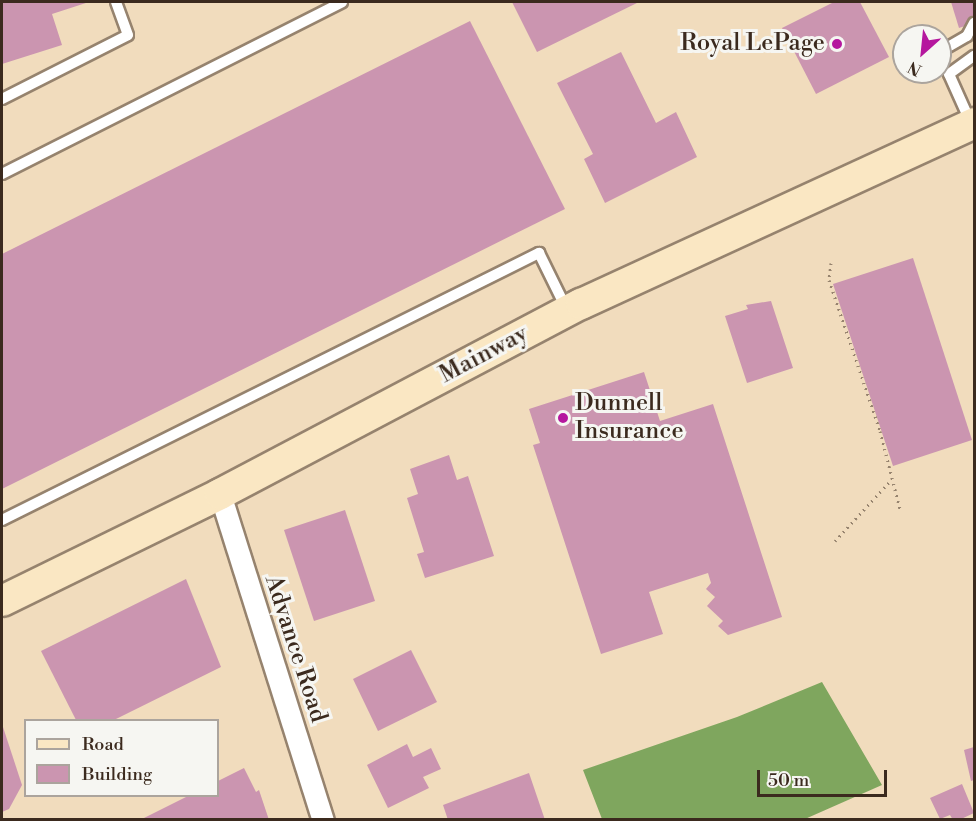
<!DOCTYPE html>
<style>
body{margin:0}
#map{position:relative;width:976px;height:821px;overflow:hidden;background:#f1dcbd;font-family:"Libre Bodoni",serif}
div>[style]{position:absolute}
.forest>*{inset:0;background:#7fa65e}
.building>*{inset:0;background:#cb95b0}
.path>*{height:3px;margin-top:-1.5px;transform-origin:0;background:repeating-linear-gradient(90deg,#96836e 0 1.5px,transparent 0 6px)}
.roads{filter:drop-shadow(2px 0 #96836e) drop-shadow(-2px 0 #96836e) drop-shadow(0 2px #96836e) drop-shadow(0 -2px #96836e)}
.lane>*{height:10px;margin:-5px;padding:0 5px;transform-origin:5px;border-radius:5px;background:#fff}
.street>*{height:21px;margin:-10.5px;padding:0 10.5px;transform-origin:10.5px;border-radius:10.5px;background:#fff}
.secondary>*{height:30px;margin:-15px;padding:0 15px;transform-origin:15px;border-radius:15px;background:#fae7c3}
.dots>*{width:16px;height:16px;translate:-50% -50%;box-sizing:border-box;border:3px solid #f6f6f2;border-radius:50%}
span{translate:-50% -50%;white-space:nowrap;text-align:center;line-height:1.15;-webkit-text-stroke:6px #f6f6f2;paint-order:stroke}
.poi-label{font-size:24px;color:#3b2a1e}
.right{translate:-100% -50%;text-align:right}
.left{translate:0 -50%;text-align:left}
.street-label{font-size:24px;color:#3b2a1e}
.frame{position:absolute;inset:0;border:3px solid #3b2a1e;pointer-events:none}
.legend{position:absolute;left:24px;top:719px;width:195px;height:78px;box-sizing:border-box;background:#f6f6f2;border:2px solid #aba49d;margin:0;padding:8px 10px;list-style:none;font-size:18px;color:#3b2a1e}
.legend li{display:flex;align-items:center;gap:12px;height:30px}
.legend b{width:30px;border:2px solid #aba49d}
.north{position:absolute;left:892px;top:24px;width:60px;height:60px;box-sizing:border-box;background:#f6f6f2;border:2px solid #aba49d;border-radius:50%;rotate:207deg;font-size:16px;font-weight:700;line-height:24px;text-align:center;color:#3b2a1e}
.north::after{content:'';display:block;margin:auto;width:21px;height:27px;background:#b5179e;clip-path:polygon(50% 0,100% 100%,50% 72%,0 100%)}
.scale{position:absolute;left:757px;top:770px;width:130px;height:27px;box-sizing:border-box;border:3px solid #3b2a1e;border-top:0;padding-left:8px;font-size:18px;line-height:21px;white-space:nowrap;color:#3b2a1e;-webkit-text-stroke:4px #f6f6f2;paint-order:stroke}
</style>
<div id="map">
<div class="forest">
<i style="clip-path:polygon(822px 682px,882px 785px,805px 819px,602px 819px,583px 770px,737px 717px)"></i>
</div>
<div class="building">
<i style="clip-path:polygon(2px 2px,89px 2px,52px 14px,62px 45px,2px 64px)"></i>
<i style="clip-path:polygon(512px 2px,639px 2px,537px 52px)"></i>
<i style="clip-path:polygon(834px 2px,860px 2px,889px 57px,816px 94px,782px 28px)"></i>
<i style="clip-path:polygon(951px 2px,974px 2px,974px 23px,959px 28px)"></i>
<i style="clip-path:polygon(470px 21px,565px 209px,2px 489px,2px 254px)"></i>
<i style="clip-path:polygon(621px 52px,656px 123px,676px 112px,697px 157px,605px 203px,584px 159px,593px 154px,557px 83px)"></i>
<i style="clip-path:polygon(913px 258px,972px 440px,893px 466px,833px 284px)"></i>
<i style="clip-path:polygon(771px 301px,793px 368px,747px 383px,725px 316px,748px 309px,746px 305px)"></i>
<i style="clip-path:polygon(644px 372px,660px 421px,713px 404px,782px 617px,728px 635px,718px 626px,723px 621px,707px 606px,715px 597px,706px 589px,711px 583px,708px 573px,649px 592px,663px 634px,601px 654px,533px 445px,540px 443px,529px 409px)"></i>
<i style="clip-path:polygon(449px 455px,457px 480px,468px 476px,494px 556px,425px 578px,417px 554px,424px 552px,407px 498px,418px 494px,410px 469px)"></i>
<i style="clip-path:polygon(345px 510px,375px 601px,314px 621px,284px 530px)"></i>
<i style="clip-path:polygon(186px 579px,221px 667px,114px 720px,76px 720px,41px 651px)"></i>
<i style="clip-path:polygon(411px 650px,437px 702px,378px 731px,353px 679px)"></i>
<i style="clip-path:polygon(2px 724px,22px 785px,9px 809px,2px 812px)"></i>
<i style="clip-path:polygon(407px 744px,413px 757px,431px 748px,441px 769px,423px 777px,429px 788px,388px 808px,367px 765px)"></i>
<i style="clip-path:polygon(974px 747px,974px 780px,971px 781px,964px 750px)"></i>
<i style="clip-path:polygon(244px 768px,256px 792px,259px 790px,269px 820px,140px 820px,188px 796px,218px 796px,218px 781px)"></i>
<i style="clip-path:polygon(529px 773px,545px 820px,448px 820px,443px 805px)"></i>
<i style="clip-path:polygon(962px 784px,974px 813px,959px 820px,953px 820px,950px 815px,940px 819px,930px 798px)"></i>
</div>
<div class="path">
<i style="left:831px;top:263px;width:17px;rotate:97deg"></i>
<i style="left:829px;top:280px;width:159px;rotate:71.3deg"></i>
<i style="left:880px;top:431px;width:81px;rotate:75.6deg"></i>
<i style="left:835px;top:541px;width:84px;rotate:-47.4deg"></i>
</div>
<div class="roads">
<div class="lane">
<i style="left:941px;top:51px;width:30px;rotate:-30deg"></i>
<i style="left:967px;top:36px;width:15px;rotate:-62deg"></i>
<i style="left:2px;top:99px;width:141px;rotate:-26.9deg"></i>
<i style="left:128px;top:35px;width:35px;rotate:-110deg"></i>
<i style="left:970px;top:121px;width:51px;rotate:-114.1deg"></i>
<i style="left:949px;top:74px;width:31px;rotate:-36deg"></i>
<i style="left:2px;top:174px;width:381px;rotate:-26.8deg"></i>
<i style="left:2px;top:520px;width:600px;rotate:-26.44deg"></i>
<i style="left:539px;top:253px;width:64px;rotate:63.8deg"></i>
</div>
<div class="street">
<i style="left:220px;top:494px;width:342px;rotate:72.5deg"></i>
</div>
<div class="secondary">
<i style="left:2px;top:601px;width:243px;rotate:-26.1deg"></i>
<i style="left:220px;top:494px;width:408px;rotate:-27.8deg"></i>
<i style="left:581px;top:304px;width:433px;rotate:-24.7deg"></i>
</div>
</div>
<div class="dots">
<i style="left:837px;top:44px;background:#b5179e"></i>
<i style="left:563px;top:418px;background:#b5179e"></i>
</div>
<div class="poi-label">
<span class="right" style="left:825px;top:44px">Royal LePage</span>
<span class="left" style="left:575px;top:418px">Dunnell<br>Insurance</span>
</div>
<div class="street-label">
<span style="left:484px;top:355px;rotate:-28deg">Mainway</span>
<span style="left:295px;top:649px;rotate:72deg">Advance Road</span>
</div>
<div class="frame"></div>
<ul class="legend">
<li><b style="height:8px;background:#fae7c3"></b>Road</li>
<li><b style="height:16px;background:#cb95b0"></b>Building</li>
</ul>
<div class="north">N</div>
<div class="scale">50 m</div>
</div>
